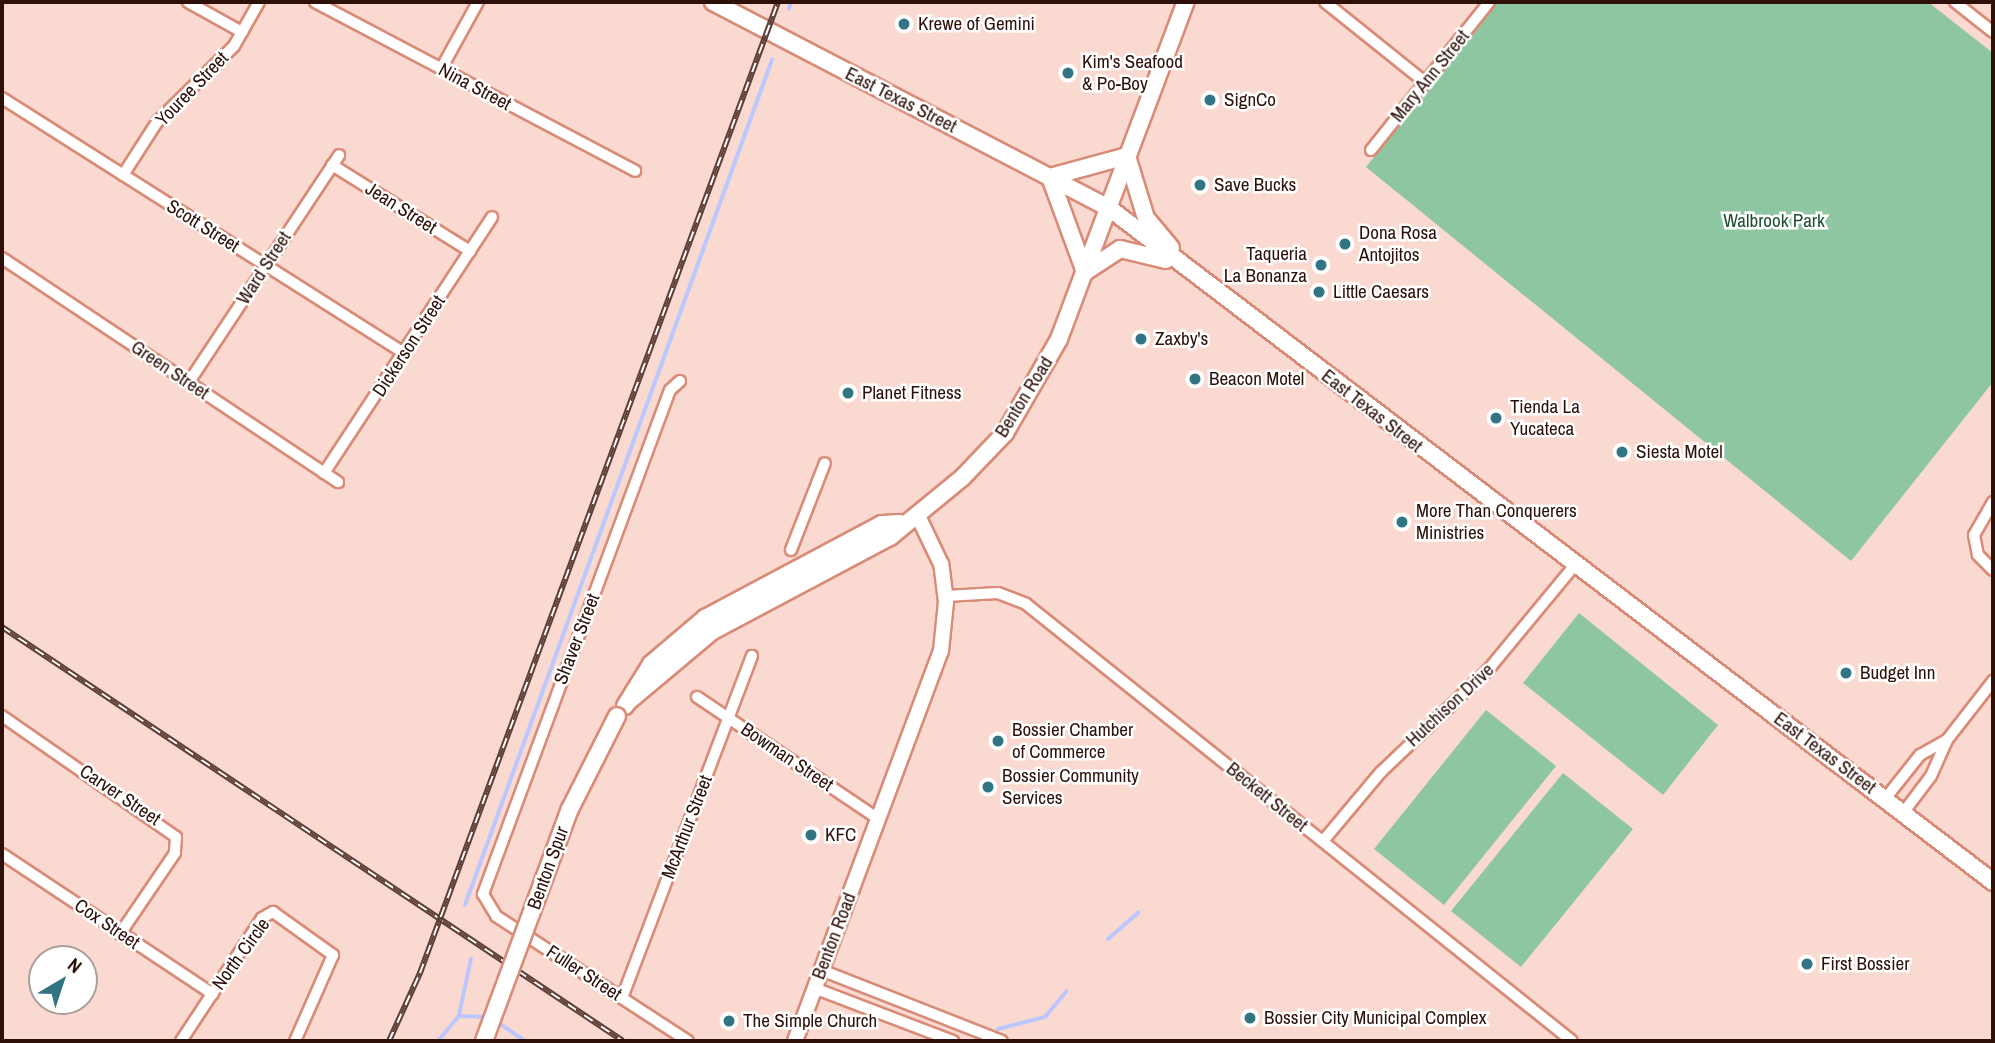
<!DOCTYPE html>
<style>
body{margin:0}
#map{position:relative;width:1995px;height:1043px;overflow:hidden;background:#fad9d0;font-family:"Archivo Narrow",sans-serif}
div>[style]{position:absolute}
.green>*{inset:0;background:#8fc6a2}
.stream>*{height:3.5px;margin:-1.75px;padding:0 1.75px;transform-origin:1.75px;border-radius:1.75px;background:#bcc7fd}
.roads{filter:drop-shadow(2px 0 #d88b77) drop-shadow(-2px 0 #d88b77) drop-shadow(0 2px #d88b77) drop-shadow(0 -2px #d88b77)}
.street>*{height:10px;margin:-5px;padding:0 5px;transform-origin:5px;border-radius:5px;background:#fff}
.secondary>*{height:14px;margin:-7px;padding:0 7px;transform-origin:7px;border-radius:7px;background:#fff}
.primary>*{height:16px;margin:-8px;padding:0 8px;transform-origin:8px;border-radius:8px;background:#fff}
.rail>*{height:6px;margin-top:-3px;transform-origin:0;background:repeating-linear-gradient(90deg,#fff 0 10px,#5c3f38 0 20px);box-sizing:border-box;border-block:2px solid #5c3f38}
.bridges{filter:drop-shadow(2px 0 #d88b77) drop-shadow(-2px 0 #d88b77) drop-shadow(0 2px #d88b77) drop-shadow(0 -2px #d88b77)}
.primary-bridge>*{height:16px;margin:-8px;padding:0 8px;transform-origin:8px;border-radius:8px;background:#fff}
.dots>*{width:19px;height:19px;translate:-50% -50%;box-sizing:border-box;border:4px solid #fff;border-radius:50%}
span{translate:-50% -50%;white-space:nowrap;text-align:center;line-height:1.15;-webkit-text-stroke:5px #fff;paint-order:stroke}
.poi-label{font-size:19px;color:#2c1009}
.left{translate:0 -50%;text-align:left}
.right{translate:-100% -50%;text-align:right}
.street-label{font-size:19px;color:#2c1009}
.park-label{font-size:19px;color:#1d5033}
.frame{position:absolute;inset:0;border:4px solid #2c1009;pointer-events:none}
.north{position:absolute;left:28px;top:945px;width:70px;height:70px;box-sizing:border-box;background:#fff;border:2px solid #ab9f9d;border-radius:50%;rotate:39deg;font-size:19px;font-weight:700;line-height:28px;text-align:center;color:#2c1009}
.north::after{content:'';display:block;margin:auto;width:24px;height:32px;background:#317585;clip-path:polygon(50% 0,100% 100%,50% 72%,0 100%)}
</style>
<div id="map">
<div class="green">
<i style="clip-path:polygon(1497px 2px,1928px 2px,1993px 53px,1993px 382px,1851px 561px,1366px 167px)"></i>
<i style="clip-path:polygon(1579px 613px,1718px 725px,1663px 795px,1523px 683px)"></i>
<i style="clip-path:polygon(1486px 710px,1556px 766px,1444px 905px,1374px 849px)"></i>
<i style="clip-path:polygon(1563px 773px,1633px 829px,1521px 967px,1451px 911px)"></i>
</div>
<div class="stream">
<i style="left:789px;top:9px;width:7px;rotate:-74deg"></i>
<i style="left:465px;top:905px;width:899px;rotate:-70.03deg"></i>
<i style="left:1108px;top:939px;width:40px;rotate:-41deg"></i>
<i style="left:459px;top:1015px;width:57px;rotate:-77.9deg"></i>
<i style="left:496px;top:1021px;width:36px;rotate:34deg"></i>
<i style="left:998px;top:1029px;width:49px;rotate:-14.3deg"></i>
<i style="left:1045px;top:1017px;width:33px;rotate:-50deg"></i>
<i style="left:438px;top:1041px;width:33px;rotate:-50deg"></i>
<i style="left:459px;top:1016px;width:30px;rotate:2deg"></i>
</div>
<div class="roads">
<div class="street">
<i style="left:188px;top:2px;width:62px;rotate:29.1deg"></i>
<i style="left:315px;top:2px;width:362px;rotate:27.8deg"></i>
<i style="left:1325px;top:2px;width:128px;rotate:38.7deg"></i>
<i style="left:1955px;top:2px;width:48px;rotate:38.3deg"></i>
<i style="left:441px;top:69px;width:77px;rotate:-61.1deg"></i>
<i style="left:2px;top:98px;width:477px;rotate:32.4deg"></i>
<i style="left:1371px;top:150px;width:189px;rotate:-51.4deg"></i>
<i style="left:332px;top:165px;width:163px;rotate:31.9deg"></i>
<i style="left:123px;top:175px;width:63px;rotate:-57.3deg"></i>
<i style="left:157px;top:122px;width:108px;rotate:-44.6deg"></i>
<i style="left:234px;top:46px;width:51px;rotate:-60.4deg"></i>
<i style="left:2px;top:258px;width:404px;rotate:33.7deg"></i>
<i style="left:680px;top:381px;width:13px;rotate:138deg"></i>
<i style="left:670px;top:390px;width:538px;rotate:110.36deg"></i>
<i style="left:483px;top:894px;width:26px;rotate:59deg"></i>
<i style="left:496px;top:916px;width:229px;rotate:33.1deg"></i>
<i style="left:189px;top:382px;width:272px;rotate:-56.5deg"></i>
<i style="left:324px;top:473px;width:306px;rotate:-56.7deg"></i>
<i style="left:1993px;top:502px;width:38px;rotate:120deg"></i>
<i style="left:1974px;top:535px;width:20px;rotate:79deg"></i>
<i style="left:1978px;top:555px;width:21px;rotate:45deg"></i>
<i style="left:791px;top:550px;width:93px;rotate:-68.7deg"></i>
<i style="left:946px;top:596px;width:52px;rotate:-3.3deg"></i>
<i style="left:998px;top:593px;width:30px;rotate:21deg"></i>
<i style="left:1026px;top:604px;width:699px;rotate:38.67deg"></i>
<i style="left:697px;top:697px;width:217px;rotate:33.9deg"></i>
<i style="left:2px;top:716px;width:212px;rotate:34.8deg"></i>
<i style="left:176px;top:837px;width:16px;rotate:94deg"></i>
<i style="left:175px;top:853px;width:98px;rotate:124.2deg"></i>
<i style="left:1885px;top:799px;width:56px;rotate:-51.5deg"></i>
<i style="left:1920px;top:755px;width:31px;rotate:-29deg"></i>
<i style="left:1903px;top:813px;width:46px;rotate:-52.9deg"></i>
<i style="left:1931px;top:776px;width:39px;rotate:-66deg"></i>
<i style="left:1947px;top:740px;width:75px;rotate:-52.1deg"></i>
<i style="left:1323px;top:841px;width:90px;rotate:-50deg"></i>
<i style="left:1381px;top:772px;width:148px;rotate:-43.6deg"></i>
<i style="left:1488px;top:670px;width:135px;rotate:-50.4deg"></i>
<i style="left:2px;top:854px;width:253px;rotate:33.6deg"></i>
<i style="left:821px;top:970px;width:194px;rotate:21.4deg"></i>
<i style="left:814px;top:988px;width:149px;rotate:20.9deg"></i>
<i style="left:622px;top:998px;width:366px;rotate:-69.2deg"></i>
<i style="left:181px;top:1041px;width:147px;rotate:-56.6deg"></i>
<i style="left:262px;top:918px;width:13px;rotate:-29deg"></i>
<i style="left:273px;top:912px;width:74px;rotate:35.6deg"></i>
<i style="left:333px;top:955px;width:94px;rotate:113.8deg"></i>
</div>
<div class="secondary">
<i style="left:795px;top:1041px;width:416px;rotate:-69.5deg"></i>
<i style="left:941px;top:651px;width:49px;rotate:-84.2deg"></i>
<i style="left:946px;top:602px;width:38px;rotate:-97deg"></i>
<i style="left:941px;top:564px;width:55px;rotate:-115.6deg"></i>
</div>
<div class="primary">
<i style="left:713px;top:2px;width:446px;rotate:27.5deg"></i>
<i style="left:1109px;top:208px;width:1112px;rotate:37.32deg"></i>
<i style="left:1127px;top:156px;width:65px;rotate:73deg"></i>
<i style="left:1146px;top:218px;width:39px;rotate:50deg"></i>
<i style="left:1050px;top:177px;width:101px;rotate:69.8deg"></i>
<i style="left:1050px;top:177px;width:80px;rotate:-15.3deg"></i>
<i style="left:1085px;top:272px;width:42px;rotate:-33.3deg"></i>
<i style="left:1120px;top:249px;width:47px;rotate:13.4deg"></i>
<i style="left:628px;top:702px;width:109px;rotate:-40.1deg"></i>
<i style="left:711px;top:632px;width:203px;rotate:-28deg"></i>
<i style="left:890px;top:537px;width:94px;rotate:-39.4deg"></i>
<i style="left:963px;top:477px;width:61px;rotate:-46.3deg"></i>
<i style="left:1005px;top:433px;width:108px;rotate:-60.1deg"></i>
<i style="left:1059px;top:339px;width:360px;rotate:-69.4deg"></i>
<i style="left:625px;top:706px;width:49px;rotate:-58.2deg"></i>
<i style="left:651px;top:664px;width:71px;rotate:-40.4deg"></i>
<i style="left:705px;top:618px;width:200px;rotate:-28deg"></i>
<i style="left:882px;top:524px;width:18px;rotate:-3deg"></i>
</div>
</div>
<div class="rail">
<i style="left:2px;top:627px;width:746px;rotate:33.69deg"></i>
<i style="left:389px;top:1041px;width:75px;rotate:-65.5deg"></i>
<i style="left:420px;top:973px;width:1035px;rotate:-69.76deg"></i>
</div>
<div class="bridges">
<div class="primary-bridge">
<i style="left:484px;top:1041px;width:247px;rotate:-69.7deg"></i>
<i style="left:570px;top:809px;width:104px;rotate:-63.2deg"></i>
</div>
</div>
<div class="dots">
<i style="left:904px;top:24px;background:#317585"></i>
<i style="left:1068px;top:73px;background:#317585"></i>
<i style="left:1210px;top:100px;background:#317585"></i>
<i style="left:1200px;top:185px;background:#317585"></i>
<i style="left:1345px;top:244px;background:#317585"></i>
<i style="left:1321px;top:265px;background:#317585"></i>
<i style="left:1319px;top:292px;background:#317585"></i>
<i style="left:1141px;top:339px;background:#317585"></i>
<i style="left:1195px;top:379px;background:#317585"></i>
<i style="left:848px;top:393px;background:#317585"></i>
<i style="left:1496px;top:418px;background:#317585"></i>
<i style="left:1622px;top:452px;background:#317585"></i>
<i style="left:1402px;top:522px;background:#317585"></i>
<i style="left:1846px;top:673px;background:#317585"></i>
<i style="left:998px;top:741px;background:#317585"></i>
<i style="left:988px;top:787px;background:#317585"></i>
<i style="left:811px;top:835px;background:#317585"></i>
<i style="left:1807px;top:964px;background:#317585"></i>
<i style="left:1250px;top:1018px;background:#317585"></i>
<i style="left:729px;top:1021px;background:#317585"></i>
</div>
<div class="poi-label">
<span class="left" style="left:918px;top:24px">Krewe of Gemini</span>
<span class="left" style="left:1082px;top:73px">Kim's Seafood<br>&amp; Po-Boy</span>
<span class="left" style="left:1224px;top:100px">SignCo</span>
<span class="left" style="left:1214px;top:185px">Save Bucks</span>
<span class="left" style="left:1359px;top:244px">Dona Rosa<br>Antojitos</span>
<span class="right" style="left:1307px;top:265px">Taqueria<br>La Bonanza</span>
<span class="left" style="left:1333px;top:292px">Little Caesars</span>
<span class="left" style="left:1155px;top:339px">Zaxby's</span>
<span class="left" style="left:1209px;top:379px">Beacon Motel</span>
<span class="left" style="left:862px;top:393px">Planet Fitness</span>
<span class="left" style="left:1510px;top:418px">Tienda La<br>Yucateca</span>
<span class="left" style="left:1636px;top:452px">Siesta Motel</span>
<span class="left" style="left:1416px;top:522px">More Than Conquerers<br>Ministries</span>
<span class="left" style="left:1860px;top:673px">Budget Inn</span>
<span class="left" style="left:1012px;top:741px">Bossier Chamber<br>of Commerce</span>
<span class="left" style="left:1002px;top:787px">Bossier Community<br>Services</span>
<span class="left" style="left:825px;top:835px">KFC</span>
<span class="left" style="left:1821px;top:964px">First Bossier</span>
<span class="left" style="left:1264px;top:1018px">Bossier City Municipal Complex</span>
<span class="left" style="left:743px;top:1021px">The Simple Church</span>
</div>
<div class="street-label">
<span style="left:1430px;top:76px;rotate:-51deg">Mary Ann Street</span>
<span style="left:475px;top:87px;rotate:28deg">Nina Street</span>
<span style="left:192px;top:89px;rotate:-46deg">Youree Street</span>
<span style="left:901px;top:100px;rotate:27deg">East Texas Street</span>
<span style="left:401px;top:208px;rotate:32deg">Jean Street</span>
<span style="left:203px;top:226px;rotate:32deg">Scott Street</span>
<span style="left:264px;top:268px;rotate:-57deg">Ward Street</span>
<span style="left:409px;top:346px;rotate:-57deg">Dickerson Street</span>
<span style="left:170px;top:370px;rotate:34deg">Green Street</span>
<span style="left:1024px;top:397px;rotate:-58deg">Benton Road</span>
<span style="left:1372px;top:411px;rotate:38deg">East Texas Street</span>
<span style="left:577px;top:639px;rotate:-69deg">Shaver Street</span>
<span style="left:1450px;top:705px;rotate:-43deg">Hutchison Drive</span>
<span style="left:1825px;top:753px;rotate:37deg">East Texas Street</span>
<span style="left:787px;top:757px;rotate:34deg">Bowman Street</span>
<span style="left:120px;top:795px;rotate:34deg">Carver Street</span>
<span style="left:1267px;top:797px;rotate:39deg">Beckett Street</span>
<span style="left:687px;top:827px;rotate:-69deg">McArthur Street</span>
<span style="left:548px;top:868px;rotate:-70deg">Benton Spur</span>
<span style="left:107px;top:924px;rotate:34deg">Cox Street</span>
<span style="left:834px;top:936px;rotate:-69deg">Benton Road</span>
<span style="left:241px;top:954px;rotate:-54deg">North Circle</span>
<span style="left:584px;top:973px;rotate:33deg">Fuller Street</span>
</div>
<div class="park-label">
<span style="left:1774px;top:221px">Walbrook Park</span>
</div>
<div class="frame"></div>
<div class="north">N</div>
</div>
